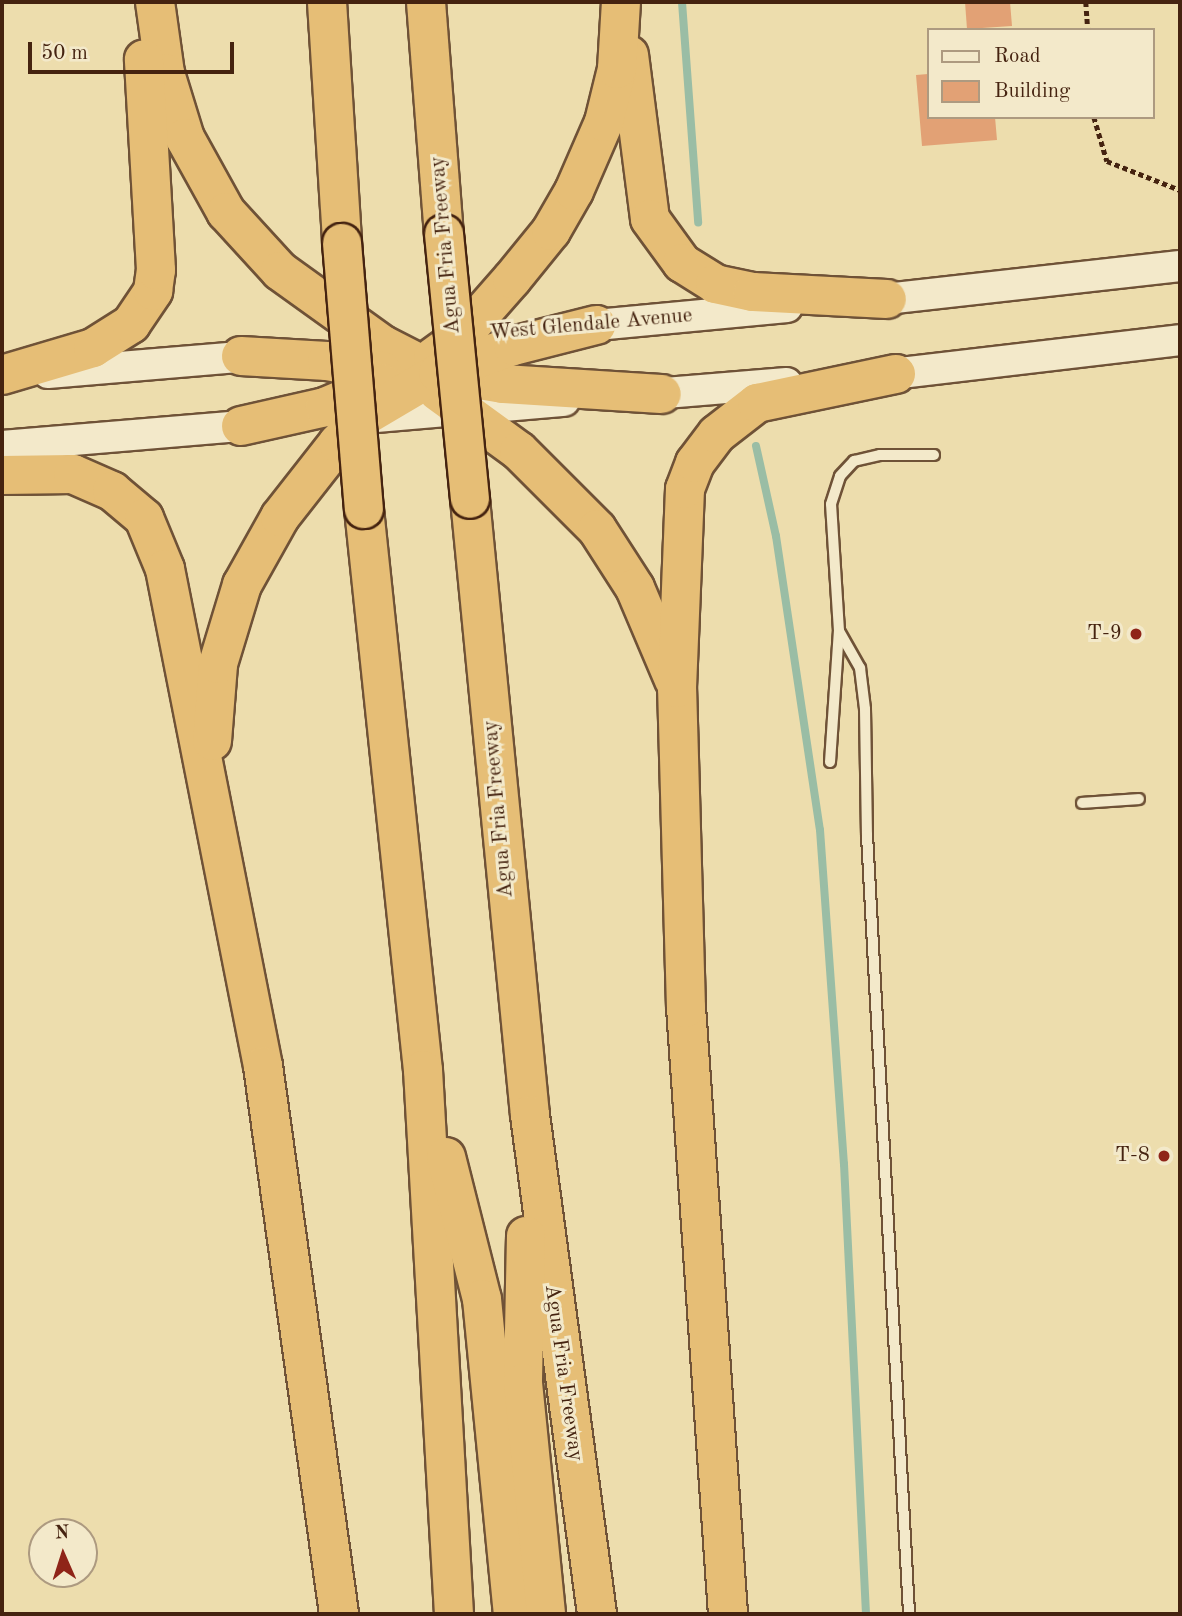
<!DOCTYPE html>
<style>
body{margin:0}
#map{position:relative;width:1182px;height:1616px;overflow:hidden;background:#edddad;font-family:"Old Standard TT",serif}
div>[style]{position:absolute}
.stream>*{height:8px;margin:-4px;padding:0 4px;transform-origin:4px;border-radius:4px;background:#9abda5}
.building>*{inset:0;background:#e2a175}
.path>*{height:4.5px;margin-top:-2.25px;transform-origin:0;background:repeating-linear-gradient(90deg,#452310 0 5px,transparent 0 8.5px)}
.roads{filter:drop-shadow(2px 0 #6f5237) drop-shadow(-2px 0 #6f5237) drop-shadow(0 2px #6f5237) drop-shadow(0 -2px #6f5237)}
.service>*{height:10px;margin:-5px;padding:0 5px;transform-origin:5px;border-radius:5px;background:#f3e9ca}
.secondary>*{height:30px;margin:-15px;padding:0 15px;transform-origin:15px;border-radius:15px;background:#f3e9ca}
.motorway>*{height:38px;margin:-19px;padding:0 19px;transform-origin:19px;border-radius:19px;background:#e6be76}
.bridges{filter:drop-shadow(2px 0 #452310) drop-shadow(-2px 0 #452310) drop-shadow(0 2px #452310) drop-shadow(0 -2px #452310)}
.motorway-bridge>*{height:38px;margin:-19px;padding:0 19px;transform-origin:19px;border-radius:19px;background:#e6be76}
.dots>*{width:19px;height:19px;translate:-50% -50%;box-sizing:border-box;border:4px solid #f3e9ca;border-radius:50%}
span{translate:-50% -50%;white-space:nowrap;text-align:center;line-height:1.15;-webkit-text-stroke:6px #f3e9ca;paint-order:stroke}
.street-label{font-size:21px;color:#452310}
.poi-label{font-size:21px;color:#452310}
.right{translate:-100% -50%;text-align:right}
.frame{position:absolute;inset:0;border:4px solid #452310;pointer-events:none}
.legend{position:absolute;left:927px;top:28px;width:228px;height:91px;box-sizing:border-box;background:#f3e9ca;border:2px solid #ad9a80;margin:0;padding:9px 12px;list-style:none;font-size:21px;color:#452310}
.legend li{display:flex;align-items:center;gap:14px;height:35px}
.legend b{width:35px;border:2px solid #ad9a80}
.north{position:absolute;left:28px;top:1518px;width:70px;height:70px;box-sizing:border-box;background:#f3e9ca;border:2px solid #ad9a80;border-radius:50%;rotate:357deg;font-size:19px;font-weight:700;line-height:28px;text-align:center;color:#452310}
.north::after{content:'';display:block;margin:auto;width:24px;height:32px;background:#8f2418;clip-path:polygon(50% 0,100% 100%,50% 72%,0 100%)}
.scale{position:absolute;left:28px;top:42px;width:206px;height:32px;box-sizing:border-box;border:4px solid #452310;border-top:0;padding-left:9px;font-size:21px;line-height:24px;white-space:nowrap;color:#452310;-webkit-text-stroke:5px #f3e9ca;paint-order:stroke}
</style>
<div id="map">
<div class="stream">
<i style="left:682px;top:2px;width:221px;rotate:85.8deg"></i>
<i style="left:756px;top:446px;width:92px;rotate:77.5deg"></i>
<i style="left:776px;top:536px;width:297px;rotate:81.5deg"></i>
<i style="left:820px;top:830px;width:335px;rotate:85.9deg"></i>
<i style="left:844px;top:1164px;width:451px;rotate:87.2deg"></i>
</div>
<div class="building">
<i style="clip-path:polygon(965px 2px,1010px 2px,1012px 26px,967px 29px)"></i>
<i style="clip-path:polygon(928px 74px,928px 117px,995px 117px,997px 140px,922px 146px,916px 75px)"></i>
</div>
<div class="path">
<i style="left:1086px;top:2px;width:28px;rotate:86deg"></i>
<i style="left:1094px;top:117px;width:46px;rotate:73.5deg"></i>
<i style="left:1107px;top:161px;width:79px;rotate:21.7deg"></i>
</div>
<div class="roads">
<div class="service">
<i style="left:839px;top:631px;width:43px;rotate:60.4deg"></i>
<i style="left:860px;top:668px;width:41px;rotate:83deg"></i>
<i style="left:865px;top:709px;width:126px;rotate:89.1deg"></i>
<i style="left:867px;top:835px;width:780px;rotate:86.91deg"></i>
<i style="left:830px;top:762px;width:131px;rotate:-86.1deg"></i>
<i style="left:839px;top:631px;width:127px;rotate:-93.6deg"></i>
<i style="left:831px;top:504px;width:29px;rotate:-72deg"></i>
<i style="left:840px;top:476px;width:21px;rotate:-47deg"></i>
<i style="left:854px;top:461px;width:27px;rotate:-13deg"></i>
<i style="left:880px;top:455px;width:54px"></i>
<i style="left:1082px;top:803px;width:57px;rotate:-4deg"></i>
</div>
<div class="secondary">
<i style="left:868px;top:301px;width:314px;rotate:-6.4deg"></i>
<i style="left:575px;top:327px;width:213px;rotate:-5.4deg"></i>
<i style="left:48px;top:373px;width:217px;rotate:-4.8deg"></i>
<i style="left:875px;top:376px;width:307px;rotate:-6.7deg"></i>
<i style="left:641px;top:395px;width:146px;rotate:-4.7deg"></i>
<i style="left:365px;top:418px;width:200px;rotate:-4.9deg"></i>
<i style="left:2px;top:446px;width:262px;rotate:-4.8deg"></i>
</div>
<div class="motorway">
<i style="left:155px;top:2px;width:72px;rotate:82deg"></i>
<i style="left:165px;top:73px;width:68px;rotate:72.9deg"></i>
<i style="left:185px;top:138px;width:85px;rotate:61deg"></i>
<i style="left:226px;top:212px;width:80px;rotate:47.5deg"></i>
<i style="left:280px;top:271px;width:127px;rotate:35.7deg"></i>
<i style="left:383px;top:345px;width:62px;rotate:27deg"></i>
<i style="left:438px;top:373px;width:66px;rotate:9.6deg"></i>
<i style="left:503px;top:384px;width:159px;rotate:3.6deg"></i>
<i style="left:327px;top:2px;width:241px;rotate:86.4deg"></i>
<i style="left:426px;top:2px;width:233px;rotate:85.6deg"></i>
<i style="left:629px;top:55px;width:165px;rotate:82.7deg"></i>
<i style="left:650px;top:219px;width:54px;rotate:54deg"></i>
<i style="left:682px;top:263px;width:39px;rotate:32deg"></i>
<i style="left:715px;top:284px;width:39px;rotate:12deg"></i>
<i style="left:753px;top:292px;width:134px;rotate:3deg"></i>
<i style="left:241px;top:356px;width:86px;rotate:3.3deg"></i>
<i style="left:327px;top:361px;width:56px;rotate:10.3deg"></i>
<i style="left:433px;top:357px;width:34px;rotate:-36deg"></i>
<i style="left:461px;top:337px;width:77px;rotate:-48.7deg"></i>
<i style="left:512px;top:279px;width:62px;rotate:-50.9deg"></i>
<i style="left:551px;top:231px;width:46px;rotate:-60.1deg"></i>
<i style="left:574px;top:191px;width:75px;rotate:-66.5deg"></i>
<i style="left:604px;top:122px;width:55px;rotate:-76.2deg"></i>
<i style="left:617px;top:69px;width:67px;rotate:-86.6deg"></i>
<i style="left:2px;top:375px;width:95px;rotate:-16.5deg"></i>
<i style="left:93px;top:348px;width:45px;rotate:-32.3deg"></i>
<i style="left:131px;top:324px;width:40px;rotate:-56deg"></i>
<i style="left:153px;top:291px;width:21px;rotate:-82deg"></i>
<i style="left:156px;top:270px;width:211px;rotate:-93.3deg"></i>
<i style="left:438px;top:392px;width:100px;rotate:36.1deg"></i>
<i style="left:519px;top:451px;width:110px;rotate:45deg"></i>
<i style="left:597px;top:529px;width:70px;rotate:57.2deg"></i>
<i style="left:635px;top:588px;width:100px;rotate:67deg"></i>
<i style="left:241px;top:426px;width:86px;rotate:-12.7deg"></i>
<i style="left:325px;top:407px;width:62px;rotate:-22.8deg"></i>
<i style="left:2px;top:475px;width:71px;rotate:-0.8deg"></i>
<i style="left:73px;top:474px;width:43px;rotate:23.6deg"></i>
<i style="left:112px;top:491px;width:42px;rotate:40.2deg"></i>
<i style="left:144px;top:518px;width:55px;rotate:67.6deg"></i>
<i style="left:165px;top:569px;width:507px;rotate:78.85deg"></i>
<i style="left:263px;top:1066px;width:553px;rotate:82.1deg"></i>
<i style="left:470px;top:499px;width:619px;rotate:84.44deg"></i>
<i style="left:530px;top:1115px;width:503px;rotate:82.35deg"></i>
<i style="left:364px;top:509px;width:564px;rotate:84deg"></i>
<i style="left:423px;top:1070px;width:545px;rotate:86.74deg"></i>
<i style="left:212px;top:741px;width:77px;rotate:-85.5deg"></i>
<i style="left:218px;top:664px;width:83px;rotate:-73.1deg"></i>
<i style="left:242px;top:585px;width:78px;rotate:-60.8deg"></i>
<i style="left:280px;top:517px;width:94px;rotate:-51.9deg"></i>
<i style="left:338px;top:443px;width:35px;rotate:-46deg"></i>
<i style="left:362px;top:418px;width:88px;rotate:-30.6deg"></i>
<i style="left:438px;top:373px;width:80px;rotate:-19.8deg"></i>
<i style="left:513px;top:346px;width:86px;rotate:-14.2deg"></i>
<i style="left:446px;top:1157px;width:146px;rotate:75.8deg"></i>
<i style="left:482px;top:1299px;width:317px;rotate:84.4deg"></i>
<i style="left:526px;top:1236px;width:147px;rotate:91.2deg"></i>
<i style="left:523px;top:1383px;width:232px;rotate:84.3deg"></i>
<i style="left:728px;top:1614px;width:607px;rotate:-93.96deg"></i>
<i style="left:686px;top:1008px;width:320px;rotate:-91.6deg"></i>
<i style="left:677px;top:688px;width:199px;rotate:-87.7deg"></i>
<i style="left:685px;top:489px;width:28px;rotate:-69deg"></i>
<i style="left:695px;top:463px;width:36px;rotate:-53deg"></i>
<i style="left:717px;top:434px;width:51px;rotate:-37.8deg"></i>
<i style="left:757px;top:403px;width:142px;rotate:-11.8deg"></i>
</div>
</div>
<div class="bridges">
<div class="motorway-bridge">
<i style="left:444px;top:234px;width:266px;rotate:84.4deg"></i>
<i style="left:342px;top:243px;width:267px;rotate:85.3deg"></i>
</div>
</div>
<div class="dots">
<i style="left:1136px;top:634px;background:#8f2418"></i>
<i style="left:1164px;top:1156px;background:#8f2418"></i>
</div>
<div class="street-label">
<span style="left:446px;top:245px;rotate:-95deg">Agua Fria Freeway</span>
<span style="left:591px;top:325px;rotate:-5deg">West Glendale Avenue</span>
<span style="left:499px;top:809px;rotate:-95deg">Agua Fria Freeway</span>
<span style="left:563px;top:1373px;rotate:82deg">Agua Fria Freeway</span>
</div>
<div class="poi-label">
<span class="right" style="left:1122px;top:634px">T-9</span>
<span class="right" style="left:1150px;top:1156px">T-8</span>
</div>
<div class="frame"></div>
<ul class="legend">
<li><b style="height:9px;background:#f3e9ca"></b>Road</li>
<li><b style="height:19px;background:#e2a175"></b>Building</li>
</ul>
<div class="north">N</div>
<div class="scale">50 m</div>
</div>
